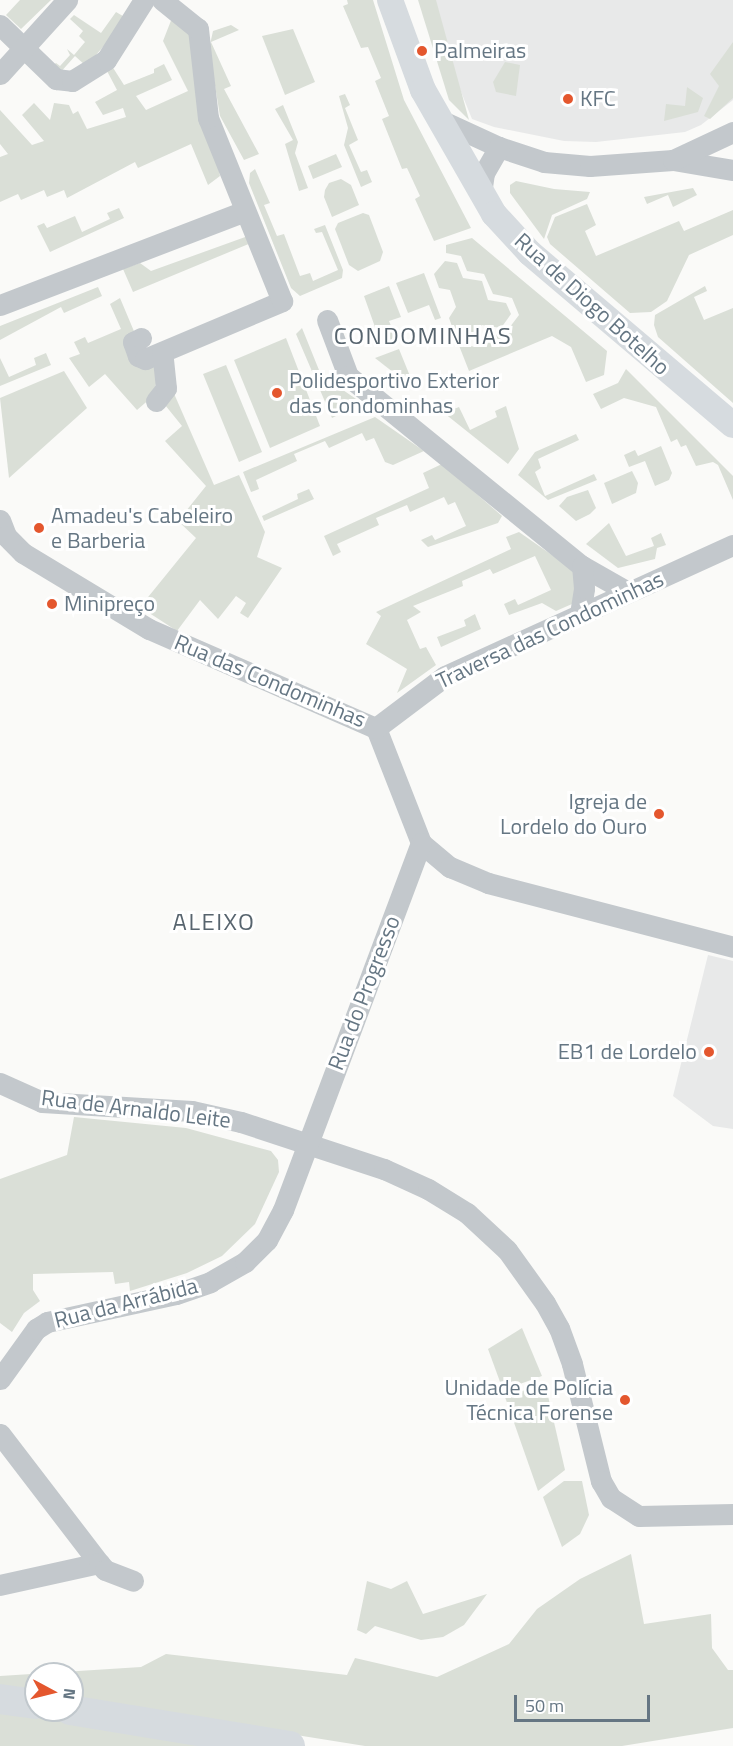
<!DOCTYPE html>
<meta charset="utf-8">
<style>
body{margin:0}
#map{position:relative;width:733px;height:1746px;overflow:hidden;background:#fafaf8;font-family:"Titillium Web",sans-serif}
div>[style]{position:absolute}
.built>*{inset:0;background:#e8e9e9}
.green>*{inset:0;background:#dadfd7}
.minor>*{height:21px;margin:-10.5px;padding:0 10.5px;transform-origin:10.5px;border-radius:10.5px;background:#c3c8cc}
.major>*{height:26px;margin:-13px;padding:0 13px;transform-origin:13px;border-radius:13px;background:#d6dbdf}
.highway>*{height:30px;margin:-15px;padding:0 15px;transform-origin:15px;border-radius:15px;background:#d6dbdf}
.dots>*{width:16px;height:16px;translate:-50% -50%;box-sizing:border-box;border:3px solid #fff;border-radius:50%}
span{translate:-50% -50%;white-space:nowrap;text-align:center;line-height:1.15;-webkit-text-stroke:6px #fff;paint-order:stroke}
.poi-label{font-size:22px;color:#657683}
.left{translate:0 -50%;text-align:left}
.right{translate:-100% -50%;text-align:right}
.street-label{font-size:22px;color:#657683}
.neighbourhood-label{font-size:24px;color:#57646e;letter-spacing:1.5px}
.north{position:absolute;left:24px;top:1662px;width:60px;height:60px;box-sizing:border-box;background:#fff;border:2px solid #c1c8cd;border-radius:50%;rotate:97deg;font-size:16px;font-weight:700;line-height:24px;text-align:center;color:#657683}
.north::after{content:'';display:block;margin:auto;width:21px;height:27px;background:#e4572e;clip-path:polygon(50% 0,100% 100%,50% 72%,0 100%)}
.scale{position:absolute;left:514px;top:1695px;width:136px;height:27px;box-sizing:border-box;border:3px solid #657683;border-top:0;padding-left:8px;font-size:18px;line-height:21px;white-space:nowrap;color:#657683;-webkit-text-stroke:4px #fff;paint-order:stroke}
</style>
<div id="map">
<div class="built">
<i style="clip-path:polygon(424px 0,733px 0,733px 100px,701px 125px,685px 132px,596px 142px,564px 141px,494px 127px,472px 119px)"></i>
<i style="clip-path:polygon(708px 955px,733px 961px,733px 1129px,713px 1126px,673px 1096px)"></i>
</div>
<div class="green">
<i style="clip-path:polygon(20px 0,51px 0,21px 29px,6px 15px)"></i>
<i style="clip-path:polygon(347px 0,373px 0,404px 100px,471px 228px,434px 241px,415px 199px,420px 196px,407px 168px,402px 169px,382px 119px,389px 116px,375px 81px,381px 78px,368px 47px,361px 48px,343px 6px,348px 4px)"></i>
<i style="clip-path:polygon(418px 0,436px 0,469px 120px,449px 100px)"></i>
<i style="clip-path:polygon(116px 12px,128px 19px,86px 66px,75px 56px,59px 74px,51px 67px,56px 63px,60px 66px,70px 55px,67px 49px,74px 55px,85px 42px,79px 36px,83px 31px,70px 19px,74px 15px,101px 33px)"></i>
<i style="clip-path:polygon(172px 18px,190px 32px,220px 176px,208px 185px,191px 144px,138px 168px,135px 162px,67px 198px,64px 190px,47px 197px,44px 190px,21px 200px,18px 194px,0 202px,0 157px,8px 154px,0 144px,0 110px,32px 145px,44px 141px,22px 115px,34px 103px,50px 120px,54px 103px,69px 105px,73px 114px,78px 111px,87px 129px,126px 117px,123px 108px,103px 115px,95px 102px,117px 90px,107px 71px,110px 63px,124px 85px,154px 73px,154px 69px,164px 64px,172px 80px,136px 96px,146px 110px,188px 91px,163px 41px)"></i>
<i style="clip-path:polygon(231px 25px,239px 30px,211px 42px,231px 86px,224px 89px,259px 154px,244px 160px,220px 116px,209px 49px,213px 31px)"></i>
<i style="clip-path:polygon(293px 29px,315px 82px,285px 95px,262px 36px)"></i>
<i style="clip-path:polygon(733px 42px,733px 98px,710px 119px,704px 116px,719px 86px,710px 74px)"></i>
<i style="clip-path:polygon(505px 62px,520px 65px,516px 96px,496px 92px,493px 82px)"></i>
<i style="clip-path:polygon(687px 87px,703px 98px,698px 112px,664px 121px,666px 104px,685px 106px)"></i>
<i style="clip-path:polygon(345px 94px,350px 105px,345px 108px,358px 140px,349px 145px,361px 172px,367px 170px,372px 182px,361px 187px,344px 145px,348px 128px,339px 96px)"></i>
<i style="clip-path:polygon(283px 105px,298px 142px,295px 153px,308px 188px,299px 191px,285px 144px,293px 140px,275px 109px)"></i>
<i style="clip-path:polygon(336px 154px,342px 167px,313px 179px,308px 166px)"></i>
<i style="clip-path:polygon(255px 169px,270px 203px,264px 205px,277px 236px,284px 234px,300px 276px,310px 273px,313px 281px,338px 270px,322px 232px,316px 233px,314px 229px,325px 225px,343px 270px,342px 278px,300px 296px,291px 288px,249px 183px,250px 173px)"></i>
<i style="clip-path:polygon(341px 179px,351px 185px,359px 205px,332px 217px,324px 197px,325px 190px,329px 183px)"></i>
<i style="clip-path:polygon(516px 181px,554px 189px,590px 192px,587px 199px,552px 215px,544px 239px,510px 193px,510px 185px)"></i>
<i style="clip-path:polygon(693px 188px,697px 195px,673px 207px,668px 195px,647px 204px,644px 197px)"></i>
<i style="clip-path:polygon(587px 204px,596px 225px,585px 231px,596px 256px,679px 221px,684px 231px,733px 210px,733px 235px,689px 255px,667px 301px,651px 312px,630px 313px,550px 244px,547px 237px,555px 217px)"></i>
<i style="clip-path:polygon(119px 208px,124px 218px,50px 252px,37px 226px,44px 223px,47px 228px,75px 216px,82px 232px,110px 219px,107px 213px)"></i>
<i style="clip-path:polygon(363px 213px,369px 215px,383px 252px,380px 261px,358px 271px,349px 265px,335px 229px,338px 223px)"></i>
<i style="clip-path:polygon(248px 236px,251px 243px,133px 292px,123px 269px,140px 263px,151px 271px)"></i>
<i style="clip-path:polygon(472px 238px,607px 351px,604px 375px,586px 382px,571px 347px,552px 336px,469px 371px,458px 343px,475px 347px,486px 332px,503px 336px,519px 315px,512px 298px,493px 294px,484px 274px,467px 271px,461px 256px,446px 253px,446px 245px)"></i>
<i style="clip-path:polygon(445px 261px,457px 263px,463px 278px,482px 281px,488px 300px,506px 303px,511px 314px,501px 328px,482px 325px,472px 339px,455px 335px,449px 318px,456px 307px,450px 290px,439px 288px,434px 274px)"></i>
<i style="clip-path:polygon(424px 273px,441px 318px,435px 320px,429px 305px,408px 313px,396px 283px)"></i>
<i style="clip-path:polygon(389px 286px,401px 317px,389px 321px,396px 338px,381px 344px,364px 296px)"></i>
<i style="clip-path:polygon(705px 286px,707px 291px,694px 297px,704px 320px,733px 308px,733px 403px,658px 337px,654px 325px,655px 315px)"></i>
<i style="clip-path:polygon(98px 287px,102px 296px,64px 313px,61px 307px,0 340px,0 326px)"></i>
<i style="clip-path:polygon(120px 298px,136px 336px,159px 374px,152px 397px,137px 410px,105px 374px,89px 387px,69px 358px,80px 354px,74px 342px,85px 337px,88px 343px,121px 329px,110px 304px)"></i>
<i style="clip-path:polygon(302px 328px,321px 375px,362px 403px,332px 418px,296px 334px)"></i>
<i style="clip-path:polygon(286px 338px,320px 426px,270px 448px,234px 360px)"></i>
<i style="clip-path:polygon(399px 349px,414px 386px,412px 387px,375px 358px)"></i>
<i style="clip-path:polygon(46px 353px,51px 365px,0 386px,0 358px,9px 377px,36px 365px,34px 358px)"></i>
<i style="clip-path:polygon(226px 365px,262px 452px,239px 462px,203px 374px)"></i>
<i style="clip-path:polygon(626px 369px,733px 476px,733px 500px,718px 465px,713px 462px,696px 466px,686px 445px,681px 447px,677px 439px,671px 442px,656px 407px,624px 398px,601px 409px,593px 394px,618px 383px)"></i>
<i style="clip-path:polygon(64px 371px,87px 408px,9px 478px,0 398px)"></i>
<i style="clip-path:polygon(172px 389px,214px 485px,239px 475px,265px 532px,257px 557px,282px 568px,248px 618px,240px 613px,246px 603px,236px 596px,218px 619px,200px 600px,177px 631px,140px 607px,196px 538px,178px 521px,206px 486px,165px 441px,182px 426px,161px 400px)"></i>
<i style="clip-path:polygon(506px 406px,519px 449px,508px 464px,444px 413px,459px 407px,470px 430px,497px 417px,495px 411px)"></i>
<i style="clip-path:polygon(375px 417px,424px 451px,393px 465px,385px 462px,374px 438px,366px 441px,362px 433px,329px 448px,325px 441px,294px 454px,297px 461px,256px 480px,259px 489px,251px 492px,243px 472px)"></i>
<i style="clip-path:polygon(576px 434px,579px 440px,538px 459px,541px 468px,535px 472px,545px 496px,594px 474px,597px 480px,548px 500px,518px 475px,535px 452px)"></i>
<i style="clip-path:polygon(661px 446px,672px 473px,669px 480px,655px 486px,645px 461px,629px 467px,624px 455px,635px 450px,638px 456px)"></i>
<i style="clip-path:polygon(442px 464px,502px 516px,498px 523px,428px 547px,421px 540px,432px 535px,435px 540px,466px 526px,455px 502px,448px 505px,444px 497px,410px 512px,407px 505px,376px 518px,379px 525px,337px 544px,341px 552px,333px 556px,324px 536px,429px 488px,423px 473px)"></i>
<i style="clip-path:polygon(632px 471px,638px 483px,636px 493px,612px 504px,604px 483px)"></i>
<i style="clip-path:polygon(309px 489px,314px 499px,264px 521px,262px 516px,298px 499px,297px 494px)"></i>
<i style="clip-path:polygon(588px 490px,596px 508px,590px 514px,576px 521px,559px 506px,567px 497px)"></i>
<i style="clip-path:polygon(609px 523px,626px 556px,654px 546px,651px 538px,661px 533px,666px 545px,657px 548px,655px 559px,618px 568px,586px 544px)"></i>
<i style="clip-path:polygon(519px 532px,572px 569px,576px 584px,572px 604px,556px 611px,542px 603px,509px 615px,504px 604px,515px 599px,518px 605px,551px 590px,535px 556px,493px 574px,490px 569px,462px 581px,463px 586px,413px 606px,421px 612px,407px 620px,420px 649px,426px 647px,436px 665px,397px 693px,407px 669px,366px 644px,381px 616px,376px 612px,511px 549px,506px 537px)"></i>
<i style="clip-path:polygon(475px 614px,481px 629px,441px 647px,437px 637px,466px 626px,464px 620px)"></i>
<i style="clip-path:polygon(74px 1117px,186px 1128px,271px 1151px,278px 1160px,279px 1172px,255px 1224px,222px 1256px,187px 1273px,130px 1291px,129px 1282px,115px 1284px,113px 1272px,33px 1274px,33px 1290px,40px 1301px,24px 1313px,12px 1332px,0 1323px,0 1179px,67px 1155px)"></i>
<i style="clip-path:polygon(522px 1328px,542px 1376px,503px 1390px,488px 1349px)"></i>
<i style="clip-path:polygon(545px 1383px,565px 1470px,538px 1491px,505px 1397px)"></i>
<i style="clip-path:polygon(564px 1481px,582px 1481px,589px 1515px,580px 1534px,562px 1547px,543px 1497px)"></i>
<i style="clip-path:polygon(631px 1554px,644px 1624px,711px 1614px,712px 1648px,728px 1670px,733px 1670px,733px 1728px,622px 1746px,365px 1746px,72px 1699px,72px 1674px,36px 1674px,36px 1694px,0 1689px,0 1676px,141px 1667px,166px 1654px,347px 1675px,355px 1658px,437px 1677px,509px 1644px,537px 1609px,580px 1579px)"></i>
<i style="clip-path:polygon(367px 1581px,391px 1589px,407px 1581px,423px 1614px,487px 1594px,464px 1625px,443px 1637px,421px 1640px,375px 1626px,366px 1634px,357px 1630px)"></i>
<i style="clip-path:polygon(0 1709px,114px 1730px,214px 1746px,0 1746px)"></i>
</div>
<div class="minor">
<i style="left:0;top:25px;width:78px;rotate:44deg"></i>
<i style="left:56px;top:79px;width:16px;rotate:7deg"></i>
<i style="left:72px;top:81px;width:40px;rotate:-32deg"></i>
<i style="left:106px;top:60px;width:71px;rotate:-57.7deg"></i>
<i style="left:0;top:74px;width:100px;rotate:-47.8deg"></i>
<i style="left:438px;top:119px;width:67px;rotate:24.7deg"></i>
<i style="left:499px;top:147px;width:47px;rotate:18.4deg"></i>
<i style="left:544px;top:162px;width:46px;rotate:5deg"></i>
<i style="left:590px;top:166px;width:83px;rotate:-4.1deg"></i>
<i style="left:673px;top:160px;width:61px;rotate:9.5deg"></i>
<i style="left:673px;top:160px;width:66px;rotate:-25deg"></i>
<i style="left:481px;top:194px;width:21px;rotate:-82deg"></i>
<i style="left:484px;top:173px;width:30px;rotate:-60deg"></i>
<i style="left:0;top:305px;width:262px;rotate:-21deg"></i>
<i style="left:327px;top:320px;width:60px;rotate:69.4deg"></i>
<i style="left:348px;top:376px;width:301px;rotate:39.1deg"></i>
<i style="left:582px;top:566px;width:53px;rotate:29.5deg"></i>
<i style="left:141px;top:338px;width:9px;rotate:153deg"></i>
<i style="left:133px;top:342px;width:15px;rotate:70deg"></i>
<i style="left:138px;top:356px;width:8px;rotate:23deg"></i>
<i style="left:145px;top:359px;width:149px;rotate:-22.9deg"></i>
<i style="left:282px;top:301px;width:197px;rotate:-112deg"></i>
<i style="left:208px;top:118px;width:90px;rotate:-96.4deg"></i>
<i style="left:198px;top:29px;width:46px;rotate:-141.1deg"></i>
<i style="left:156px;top:401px;width:16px;rotate:-52deg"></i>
<i style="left:166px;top:388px;width:36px;rotate:-96deg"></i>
<i style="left:0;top:520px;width:17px;rotate:69deg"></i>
<i style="left:6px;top:536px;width:24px;rotate:45deg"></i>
<i style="left:23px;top:553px;width:147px;rotate:31.1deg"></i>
<i style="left:149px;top:629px;width:248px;rotate:23.6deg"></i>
<i style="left:376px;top:728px;width:123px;rotate:68.6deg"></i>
<i style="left:421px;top:843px;width:38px;rotate:40deg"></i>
<i style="left:450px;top:867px;width:41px;rotate:22.8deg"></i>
<i style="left:488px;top:883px;width:253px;rotate:14.6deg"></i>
<i style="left:580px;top:614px;width:26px;rotate:-81deg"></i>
<i style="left:584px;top:588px;width:22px;rotate:-95deg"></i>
<i style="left:376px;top:728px;width:86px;rotate:-37deg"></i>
<i style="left:445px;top:676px;width:316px;rotate:-24.5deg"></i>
<i style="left:0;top:1083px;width:46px;rotate:24.3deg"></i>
<i style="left:42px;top:1102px;width:150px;rotate:3.4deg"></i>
<i style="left:192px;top:1111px;width:50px;rotate:12.7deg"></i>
<i style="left:241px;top:1122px;width:151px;rotate:18.2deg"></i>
<i style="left:384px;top:1169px;width:48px;rotate:24.4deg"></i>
<i style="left:428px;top:1189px;width:46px;rotate:31.6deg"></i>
<i style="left:467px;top:1213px;width:54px;rotate:42.8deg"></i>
<i style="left:507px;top:1250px;width:65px;rotate:54.4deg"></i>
<i style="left:545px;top:1303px;width:29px;rotate:61deg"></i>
<i style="left:559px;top:1328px;width:38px;rotate:70deg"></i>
<i style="left:572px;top:1364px;width:121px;rotate:76.1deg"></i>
<i style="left:601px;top:1481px;width:20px;rotate:60deg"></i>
<i style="left:611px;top:1498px;width:33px;rotate:33deg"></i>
<i style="left:639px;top:1516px;width:94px;rotate:-1.2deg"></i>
<i style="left:0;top:1379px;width:62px;rotate:-54.2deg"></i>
<i style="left:36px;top:1329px;width:13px;rotate:-32deg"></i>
<i style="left:47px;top:1322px;width:132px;rotate:-12.2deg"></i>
<i style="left:176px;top:1294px;width:36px;rotate:-19deg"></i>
<i style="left:210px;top:1282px;width:40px;rotate:-29.7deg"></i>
<i style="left:245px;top:1262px;width:31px;rotate:-45deg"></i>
<i style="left:267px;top:1240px;width:34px;rotate:-62deg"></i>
<i style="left:283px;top:1210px;width:392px;rotate:-69.4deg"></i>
<i style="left:0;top:1434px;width:163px;rotate:52.5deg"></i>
<i style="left:99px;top:1563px;width:101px;rotate:167.5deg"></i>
<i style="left:99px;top:1563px;width:9px;rotate:49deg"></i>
<i style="left:105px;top:1570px;width:30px;rotate:21deg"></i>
</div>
<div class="major">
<i style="left:390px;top:0;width:96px;rotate:69.9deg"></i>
<i style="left:423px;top:90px;width:143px;rotate:60.2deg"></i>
<i style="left:494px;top:214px;width:53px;rotate:47.3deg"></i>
<i style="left:530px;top:253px;width:266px;rotate:40.3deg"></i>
</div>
<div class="highway">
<i style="left:0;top:1699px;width:36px;rotate:8deg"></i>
<i style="left:70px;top:1710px;width:223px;rotate:9.3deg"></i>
</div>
<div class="dots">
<i style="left:422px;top:51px;background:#e4572e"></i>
<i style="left:568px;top:99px;background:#e4572e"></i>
<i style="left:277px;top:393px;background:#e4572e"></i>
<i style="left:39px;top:528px;background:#e4572e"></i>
<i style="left:52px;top:604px;background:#e4572e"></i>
<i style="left:659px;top:814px;background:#e4572e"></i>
<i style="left:709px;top:1052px;background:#e4572e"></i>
<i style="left:625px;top:1400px;background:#e4572e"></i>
</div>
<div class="poi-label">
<span class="left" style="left:434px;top:51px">Palmeiras</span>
<span class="left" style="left:580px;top:99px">KFC</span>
<span class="left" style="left:289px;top:393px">Polidesportivo Exterior<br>das Condominhas</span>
<span class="left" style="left:51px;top:528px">Amadeu's Cabeleiro<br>e Barberia</span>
<span class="left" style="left:64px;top:604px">Minipreço</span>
<span class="right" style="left:647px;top:814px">Igreja de<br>Lordelo do Ouro</span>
<span class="right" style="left:697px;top:1052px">EB1 de Lordelo</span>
<span class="right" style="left:613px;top:1400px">Unidade de Polícia<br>Técnica Forense</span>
</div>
<div class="street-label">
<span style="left:592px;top:304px;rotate:42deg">Rua de Diogo Botelho</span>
<span style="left:550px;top:630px;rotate:-25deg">Traversa das Condominhas</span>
<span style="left:270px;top:681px;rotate:23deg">Rua das Condominhas</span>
<span style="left:364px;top:993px;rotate:-69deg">Rua do Progresso</span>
<span style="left:136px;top:1109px;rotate:7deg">Rua de Arnaldo Leite</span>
<span style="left:126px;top:1303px;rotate:-14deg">Rua da Arrábida</span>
</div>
<div class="neighbourhood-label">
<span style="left:423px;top:336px">CONDOMINHAS</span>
<span style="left:214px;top:922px">ALEIXO</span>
</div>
<div class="north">N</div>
<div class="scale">50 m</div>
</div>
